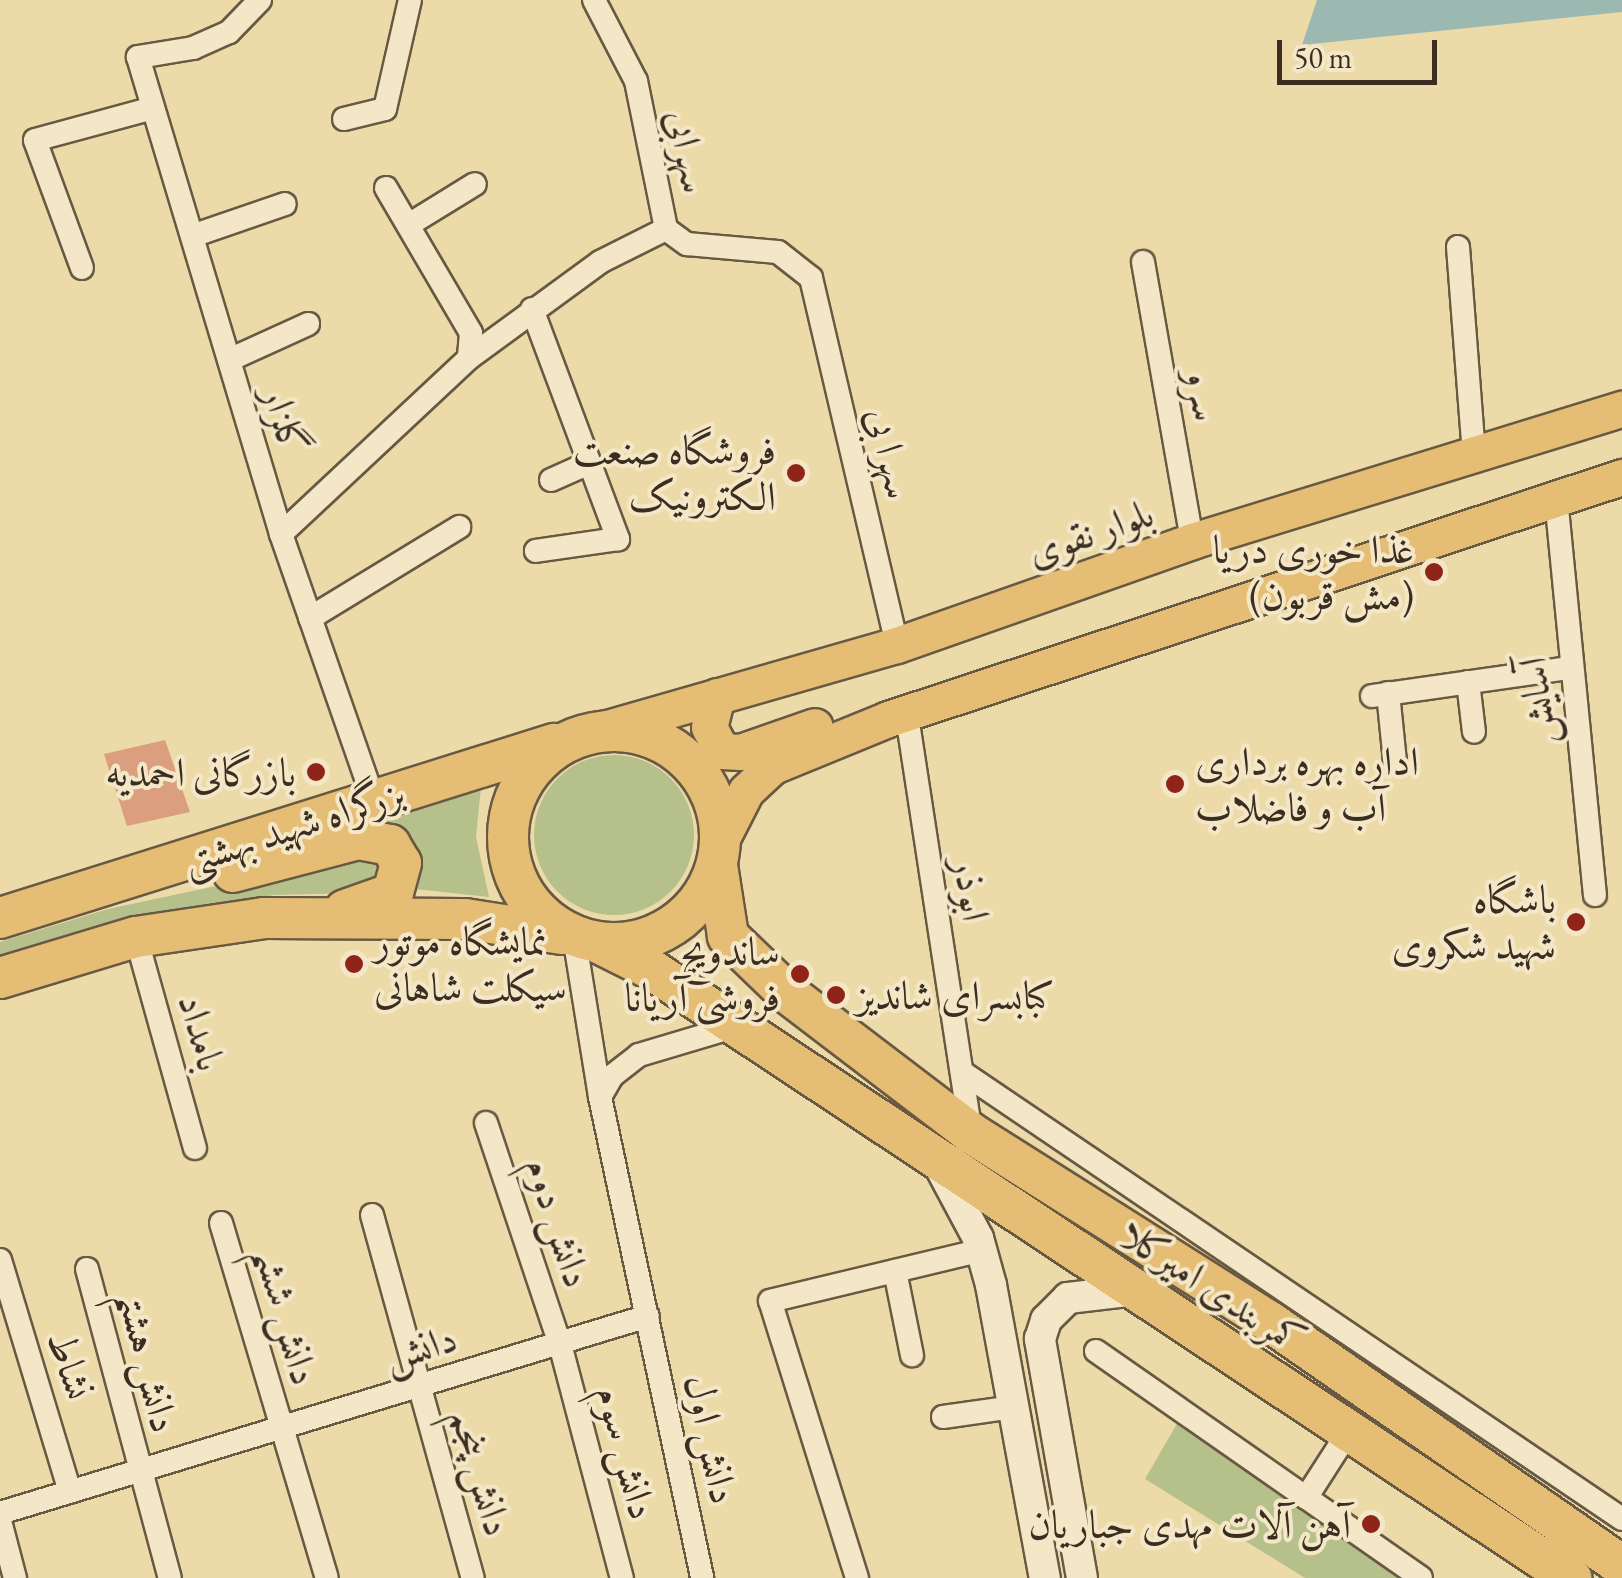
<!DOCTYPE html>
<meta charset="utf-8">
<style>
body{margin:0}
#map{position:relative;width:1622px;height:1578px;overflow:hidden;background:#eddaa9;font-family:"EB Garamond",Amiri,serif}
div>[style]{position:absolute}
.green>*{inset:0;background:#b5c08a}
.round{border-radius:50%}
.water>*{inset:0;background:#9bb9b1}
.building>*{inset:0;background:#db9f80}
.roads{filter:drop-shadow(2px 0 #685943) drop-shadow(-2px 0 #685943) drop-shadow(0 2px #685943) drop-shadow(0 -2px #685943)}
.street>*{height:22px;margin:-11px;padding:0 11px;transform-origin:11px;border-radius:11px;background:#f3e7c7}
.secondary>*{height:30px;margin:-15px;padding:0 15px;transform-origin:15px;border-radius:15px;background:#f3e7c7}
.primary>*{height:35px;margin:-17.5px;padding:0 17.5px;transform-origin:17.5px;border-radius:17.5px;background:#e6bd74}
.highway>*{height:40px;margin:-20px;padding:0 20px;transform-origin:20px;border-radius:20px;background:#e6bd74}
.highway>.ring{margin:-20px;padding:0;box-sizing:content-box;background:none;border:40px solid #e6bd74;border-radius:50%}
.dots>*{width:28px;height:28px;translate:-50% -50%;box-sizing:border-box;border:5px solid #f3e7c7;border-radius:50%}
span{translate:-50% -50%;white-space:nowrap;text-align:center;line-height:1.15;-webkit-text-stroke:8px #f3e7c7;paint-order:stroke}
.street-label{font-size:40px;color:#3b2e21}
.poi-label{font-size:40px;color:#3b2e21}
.right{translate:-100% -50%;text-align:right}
.left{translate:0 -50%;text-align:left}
.scale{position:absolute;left:1277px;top:40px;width:160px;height:45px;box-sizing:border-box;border:5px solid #3b2e21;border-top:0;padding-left:12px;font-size:30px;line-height:35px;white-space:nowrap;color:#3b2e21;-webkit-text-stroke:8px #f3e7c7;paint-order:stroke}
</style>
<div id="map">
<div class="green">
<i class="round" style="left:534px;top:755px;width:160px;height:160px"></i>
<i style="clip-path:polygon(481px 787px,476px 837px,489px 897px,415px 889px,415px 851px,242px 861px)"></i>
<i style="clip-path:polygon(372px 853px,380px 876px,355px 893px,274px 895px,101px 925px,0 956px,0 942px,108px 909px)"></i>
<i style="clip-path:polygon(1182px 1415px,1433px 1578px,1305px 1578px,1145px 1479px)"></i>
</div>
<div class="water">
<i style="clip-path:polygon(1317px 0,1622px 0,1622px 12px,1302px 45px)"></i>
</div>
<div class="building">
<i style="clip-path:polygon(165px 740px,190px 812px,127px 826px,104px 754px)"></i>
</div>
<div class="roads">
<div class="street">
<i style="left:260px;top:0;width:45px;rotate:134.1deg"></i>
<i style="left:229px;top:32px;width:39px;rotate:156deg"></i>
<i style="left:193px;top:48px;width:56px;rotate:170.7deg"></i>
<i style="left:138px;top:57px;width:498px;rotate:73.3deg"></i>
<i style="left:281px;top:534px;width:283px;rotate:70.8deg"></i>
<i style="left:594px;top:0;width:91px;rotate:62.6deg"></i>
<i style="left:636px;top:81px;width:151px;rotate:78.5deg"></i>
<i style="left:666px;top:229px;width:26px;rotate:36deg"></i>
<i style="left:687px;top:244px;width:91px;rotate:5deg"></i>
<i style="left:778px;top:252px;width:42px;rotate:38.2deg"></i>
<i style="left:811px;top:278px;width:377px;rotate:76.8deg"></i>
<i style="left:344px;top:119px;width:42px;rotate:-13.7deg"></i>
<i style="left:385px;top:109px;width:112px;rotate:-77.1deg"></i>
<i style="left:386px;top:188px;width:168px;rotate:59.6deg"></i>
<i style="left:471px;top:333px;width:25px;rotate:95deg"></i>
<i style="left:410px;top:224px;width:76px;rotate:-31.6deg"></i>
<i style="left:192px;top:236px;width:98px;rotate:-19deg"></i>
<i style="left:1458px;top:247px;width:209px;rotate:85.6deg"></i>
<i style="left:1143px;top:262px;width:283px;rotate:80deg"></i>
<i style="left:82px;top:268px;width:136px;rotate:-110.2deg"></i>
<i style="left:35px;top:140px;width:122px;rotate:-15.2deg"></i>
<i style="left:532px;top:309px;width:246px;rotate:69.5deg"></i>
<i style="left:618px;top:539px;width:83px;rotate:171.7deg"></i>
<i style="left:229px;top:360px;width:87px;rotate:-24.5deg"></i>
<i style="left:551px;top:480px;width:42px;rotate:-24.1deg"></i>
<i style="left:1556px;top:498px;width:399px;rotate:84.4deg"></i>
<i style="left:281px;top:534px;width:258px;rotate:-43.1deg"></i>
<i style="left:469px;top:358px;width:162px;rotate:-36.2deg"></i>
<i style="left:600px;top:262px;width:74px;rotate:-26.6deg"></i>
<i style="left:310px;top:618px;width:175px;rotate:-31.4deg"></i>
<i style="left:1468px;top:682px;width:50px;rotate:83.2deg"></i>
<i style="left:1388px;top:693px;width:69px;rotate:84.2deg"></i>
<i style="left:1372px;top:696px;width:199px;rotate:-8.1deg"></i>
<i style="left:907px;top:716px;width:421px;rotate:81.3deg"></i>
<i style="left:574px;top:936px;width:163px;rotate:80.8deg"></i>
<i style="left:600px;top:1097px;width:24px;rotate:-60deg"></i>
<i style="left:612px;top:1076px;width:34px;rotate:-38deg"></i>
<i style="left:639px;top:1055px;width:98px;rotate:-16.6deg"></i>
<i style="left:136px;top:937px;width:219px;rotate:74.4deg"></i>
<i style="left:962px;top:1072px;width:797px;rotate:34.11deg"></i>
<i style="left:600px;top:1097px;width:492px;rotate:78deg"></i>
<i style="left:486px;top:1123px;width:233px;rotate:71.5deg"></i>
<i style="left:560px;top:1344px;width:242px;rotate:75.2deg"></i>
<i style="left:372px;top:1215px;width:377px;rotate:74.5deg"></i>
<i style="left:221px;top:1223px;width:370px;rotate:73.4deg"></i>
<i style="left:0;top:1260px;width:242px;rotate:73.2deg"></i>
<i style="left:87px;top:1269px;width:320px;rotate:75deg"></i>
<i style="left:895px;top:1271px;width:86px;rotate:78.6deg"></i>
<i style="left:1096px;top:1351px;width:396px;rotate:34.9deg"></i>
<i style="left:943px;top:1417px;width:72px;rotate:-8deg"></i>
<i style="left:1306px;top:1498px;width:80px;rotate:-57.3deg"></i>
<i style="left:0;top:1513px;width:677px;rotate:-16.91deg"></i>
<i style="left:0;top:1521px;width:59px;rotate:75.3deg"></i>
<i style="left:857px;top:1578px;width:290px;rotate:-107.4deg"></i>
<i style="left:770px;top:1301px;width:218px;rotate:-13.5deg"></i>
</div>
<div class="secondary">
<i style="left:939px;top:1165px;width:83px;rotate:61.9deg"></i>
<i style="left:978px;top:1238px;width:49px;rotate:74.5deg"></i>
<i style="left:991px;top:1285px;width:298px;rotate:79.6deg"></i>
<i style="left:1082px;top:1578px;width:243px;rotate:-100deg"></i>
<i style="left:1040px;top:1339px;width:20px;rotate:-72deg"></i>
<i style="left:1046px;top:1320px;width:31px;rotate:-45deg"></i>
<i style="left:1068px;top:1298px;width:68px;rotate:-6.7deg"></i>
</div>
<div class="primary">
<i style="left:717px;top:696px;width:32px;rotate:104deg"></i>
<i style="left:709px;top:727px;width:27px;rotate:62deg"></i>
<i style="left:722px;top:751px;width:18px;rotate:3deg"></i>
<i style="left:740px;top:752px;width:79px;rotate:-19.1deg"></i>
<i style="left:586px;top:734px;width:323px;rotate:-16deg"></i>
<i style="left:897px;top:645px;width:313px;rotate:-19.4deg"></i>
<i style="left:1192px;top:541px;width:450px;rotate:-17.1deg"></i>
<i style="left:720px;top:842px;width:57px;rotate:-63deg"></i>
<i style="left:746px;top:791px;width:37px;rotate:-43deg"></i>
<i style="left:773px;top:766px;width:124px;rotate:-22.2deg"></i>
<i style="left:888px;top:719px;width:773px;rotate:-18.25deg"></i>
</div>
<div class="highway">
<i class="ring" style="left:508px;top:731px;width:172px;height:172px"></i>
<i style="left:717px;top:865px;width:72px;rotate:81.2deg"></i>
<i style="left:728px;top:936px;width:81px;rotate:44deg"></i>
<i style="left:786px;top:992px;width:233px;rotate:37.3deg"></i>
<i style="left:971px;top:1133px;width:354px;rotate:32.3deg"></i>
<i style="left:1270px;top:1322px;width:428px;rotate:34.7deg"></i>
<i style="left:233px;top:872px;width:130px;rotate:-14.7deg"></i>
<i style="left:359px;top:839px;width:32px;rotate:11deg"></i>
<i style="left:390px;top:845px;width:21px;rotate:59deg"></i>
<i style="left:401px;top:863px;width:31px;rotate:105deg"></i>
<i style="left:393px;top:893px;width:51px;rotate:160.5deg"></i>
<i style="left:0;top:918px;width:581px;rotate:-17.44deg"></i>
<i style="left:599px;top:943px;width:56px;rotate:26.6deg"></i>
<i style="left:649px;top:968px;width:1106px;rotate:33.49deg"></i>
<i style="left:0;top:978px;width:142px;rotate:-16.8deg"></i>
<i style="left:136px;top:937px;width:129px;rotate:-8.4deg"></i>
<i style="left:264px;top:918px;width:201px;rotate:0.3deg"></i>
<i style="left:465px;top:919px;width:98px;rotate:8.8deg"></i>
</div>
</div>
<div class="dots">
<i style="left:796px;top:473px;background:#8f2418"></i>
<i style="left:1434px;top:572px;background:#8f2418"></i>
<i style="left:316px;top:772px;background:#8f2418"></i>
<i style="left:1175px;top:784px;background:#8f2418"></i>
<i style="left:1576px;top:922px;background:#8f2418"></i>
<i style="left:354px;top:964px;background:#8f2418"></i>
<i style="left:800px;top:974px;background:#8f2418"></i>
<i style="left:836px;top:995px;background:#8f2418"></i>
<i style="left:1371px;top:1524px;background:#8f2418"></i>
</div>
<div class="street-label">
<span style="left:689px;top:151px;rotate:79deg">سهرابی</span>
<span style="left:1204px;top:395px;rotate:80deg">سرو</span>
<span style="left:286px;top:420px;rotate:73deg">گلزار</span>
<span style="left:891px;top:453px;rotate:77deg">سهرا بی</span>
<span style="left:1090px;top:532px;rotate:-19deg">بلوار نقوی</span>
<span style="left:1536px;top:701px;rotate:-96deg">آسایش</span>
<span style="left:293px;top:826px;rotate:-18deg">بزرگراه شهید بهشتی</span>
<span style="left:972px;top:889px;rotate:81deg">ابوذر</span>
<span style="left:202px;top:1032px;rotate:74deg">بامداد</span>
<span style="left:559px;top:1222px;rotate:72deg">دانش دوم</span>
<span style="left:1213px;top:1287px;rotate:33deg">کمربندی امیرکلا</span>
<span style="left:287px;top:1315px;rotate:74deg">دانش ششم</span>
<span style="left:420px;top:1347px;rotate:-17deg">دانش</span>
<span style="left:149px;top:1361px;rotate:76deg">دانش هشتم</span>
<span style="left:71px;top:1365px;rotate:73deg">نشاط</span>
<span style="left:712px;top:1439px;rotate:78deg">دانش اول</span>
<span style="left:627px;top:1452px;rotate:75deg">دانش سوم</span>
<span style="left:482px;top:1472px;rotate:74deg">دانش پنجم</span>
</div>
<div class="poi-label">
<span class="right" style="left:776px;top:473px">فروشگاه صنعت<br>الکترونیک</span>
<span class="right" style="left:1414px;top:572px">غذا خوری دریا<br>(مش قربون)</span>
<span class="left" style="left:1195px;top:784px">اداره بهره برداری<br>آب و فاضلاب</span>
<span class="right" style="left:296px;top:772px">بازرگانی احمدیه</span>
<span class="right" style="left:1556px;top:922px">باشگاه<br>شهید شکروی</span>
<span class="left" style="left:374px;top:964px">نمایشگاه موتور<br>سیکلت شاهانی</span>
<span class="right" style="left:780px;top:974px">ساندویچ<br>فروشی آریانا</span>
<span class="left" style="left:856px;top:995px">کبابسرای شاندیز</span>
<span class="right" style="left:1351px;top:1524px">آهن آلات مهدی جباریان</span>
</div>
<div class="scale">50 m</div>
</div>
